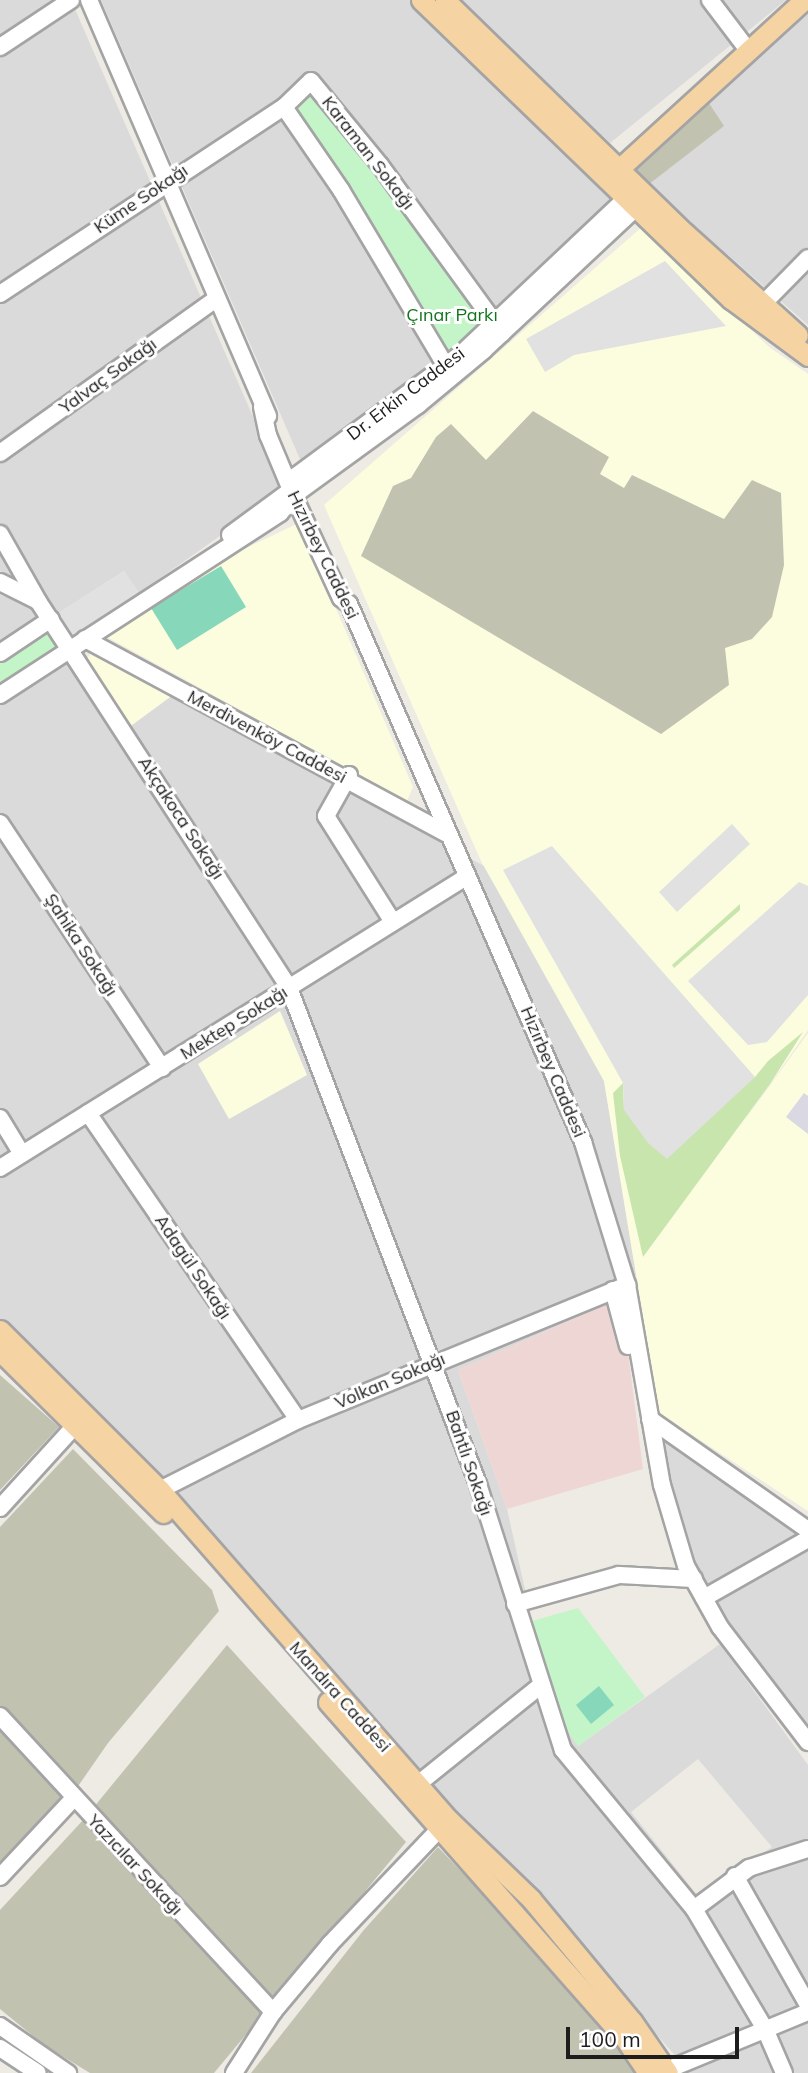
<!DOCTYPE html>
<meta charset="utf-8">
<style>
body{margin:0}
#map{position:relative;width:808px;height:2073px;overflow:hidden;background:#eeebe4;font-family:Mulish,sans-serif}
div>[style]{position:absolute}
.residential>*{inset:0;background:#dbdada}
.commercial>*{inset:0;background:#eed6d4}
.education>*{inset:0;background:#fcfdde}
.construction>*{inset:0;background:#c1c2b0}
.grass>*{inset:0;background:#c7e5ad}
.park>*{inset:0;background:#c3f5c8}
.pitch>*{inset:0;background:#87d8ba}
.parking>*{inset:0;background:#e1e1e1}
.plaza>*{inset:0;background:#d9d8e3}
.roads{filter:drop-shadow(2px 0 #a4a4a4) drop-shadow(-2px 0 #a4a4a4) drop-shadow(0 2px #a4a4a4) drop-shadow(0 -2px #a4a4a4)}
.minor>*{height:16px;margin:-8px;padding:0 8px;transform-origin:8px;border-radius:8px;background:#fff}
.major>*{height:19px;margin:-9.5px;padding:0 9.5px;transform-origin:9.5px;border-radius:9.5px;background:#f5d3a2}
span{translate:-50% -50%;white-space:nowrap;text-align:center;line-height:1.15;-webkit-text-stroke:6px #fff;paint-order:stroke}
.street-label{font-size:18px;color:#1d1d1d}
.park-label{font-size:18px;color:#13741d}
.scale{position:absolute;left:566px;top:2027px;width:173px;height:32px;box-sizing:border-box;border:4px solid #1d1d1d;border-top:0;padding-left:9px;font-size:21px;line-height:24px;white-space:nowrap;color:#1d1d1d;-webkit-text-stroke:5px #fff;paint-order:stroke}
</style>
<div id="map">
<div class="residential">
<i style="clip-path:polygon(0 0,71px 0,285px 490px,139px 593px,124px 571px,57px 614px,38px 589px,0 571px)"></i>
<i style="clip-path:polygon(101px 0,411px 0,619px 195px,486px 321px,311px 90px,293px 110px,449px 353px,306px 473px)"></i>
<i style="clip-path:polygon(458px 0,786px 0,610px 143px)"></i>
<i style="clip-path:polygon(808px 14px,808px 325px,648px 185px,723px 126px,709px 103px)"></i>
<i style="clip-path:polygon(0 595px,30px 606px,50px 628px,0 661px)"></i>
<i style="clip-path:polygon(evenodd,79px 653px,84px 662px,173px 695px,484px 866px,584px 1040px,604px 1081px,636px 1275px,621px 1298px,458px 1370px,507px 1509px,532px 1621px,566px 1729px,578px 1746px,720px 1644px,808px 1765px,808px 2073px,682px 2073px,673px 2053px,160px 1479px,0 1322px,0 704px,79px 653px,698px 1759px,772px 1847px,698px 1896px,631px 1812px,698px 1759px)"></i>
<i style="clip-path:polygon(657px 1428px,808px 1534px,808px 1734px,724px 1622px,679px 1533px)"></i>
</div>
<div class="commercial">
<i style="clip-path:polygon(621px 1298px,643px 1469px,507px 1509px,458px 1370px)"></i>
</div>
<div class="education">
<i style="clip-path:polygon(643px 226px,769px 347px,808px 374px,808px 1030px,737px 1131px,808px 1033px,808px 1511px,659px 1413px,604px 1081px,481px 861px,324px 505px)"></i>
<i style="clip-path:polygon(299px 523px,413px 787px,407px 801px,107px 637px,214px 563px)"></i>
<i style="clip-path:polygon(92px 652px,173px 695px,128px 728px,84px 662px)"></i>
<i style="clip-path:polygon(280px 1011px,307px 1075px,229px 1119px,198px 1064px)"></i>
</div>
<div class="construction">
<i style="clip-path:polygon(709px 103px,724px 126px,648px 185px,634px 169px)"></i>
<i style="clip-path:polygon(533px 411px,609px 457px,600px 474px,624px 488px,632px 475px,724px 519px,752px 480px,781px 493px,784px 565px,772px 617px,752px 639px,725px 648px,729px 685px,661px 734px,361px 556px,393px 486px,411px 478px,436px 437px,451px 424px,486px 460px)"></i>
<i style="clip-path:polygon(0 1375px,59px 1427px,0 1490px)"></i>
<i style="clip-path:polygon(73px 1449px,212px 1590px,219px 1611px,108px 1743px,65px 1805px,0 1874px,0 1527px)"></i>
<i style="clip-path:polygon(227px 1645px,406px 1842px,214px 2073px,90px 2073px,44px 2045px,0 2009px,0 1910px,84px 1819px)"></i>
<i style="clip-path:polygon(438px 1847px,557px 1972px,643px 2073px,251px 2073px,363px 1931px)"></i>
</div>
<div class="grass">
<i style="clip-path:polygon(740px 904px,740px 910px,674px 968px,672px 965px)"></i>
<i style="clip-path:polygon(803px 1032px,770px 1084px,643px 1257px,620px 1156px,613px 1093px,623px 1083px,624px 1110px,755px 1077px,768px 1061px)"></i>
</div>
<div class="park">
<i style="clip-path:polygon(310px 89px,486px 321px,449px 353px,292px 110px)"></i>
<i style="clip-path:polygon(50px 628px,65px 645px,0 688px,0 661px)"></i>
<i style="clip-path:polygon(578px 1608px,645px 1697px,578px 1746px,566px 1729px,532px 1621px)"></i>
</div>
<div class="pitch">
<i style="clip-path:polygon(221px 566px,246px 607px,177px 650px,151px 608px)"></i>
<i style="clip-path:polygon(599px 1686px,614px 1705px,591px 1724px,576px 1705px)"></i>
</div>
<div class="parking">
<i style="clip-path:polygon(665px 261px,726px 326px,574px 355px,545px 372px,526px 339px)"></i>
<i style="clip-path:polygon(124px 571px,139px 593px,72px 636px,57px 614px)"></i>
<i style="clip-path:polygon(732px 824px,750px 844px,677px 912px,659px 892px)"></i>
<i style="clip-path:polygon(552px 846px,755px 1077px,667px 1159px,648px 1143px,624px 1110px,623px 1083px,503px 870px)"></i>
<i style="clip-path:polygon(799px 882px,808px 886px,808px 995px,767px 1042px,748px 1045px,688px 981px)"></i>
</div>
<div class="plaza">
<i style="clip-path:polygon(804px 1093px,808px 1096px,808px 1134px,786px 1117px)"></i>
</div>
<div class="roads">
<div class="minor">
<i style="left:89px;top:0;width:453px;rotate:66.7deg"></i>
<i style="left:710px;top:0;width:63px;rotate:52.8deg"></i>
<i style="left:0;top:47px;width:85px;rotate:-33.5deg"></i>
<i style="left:284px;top:107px;width:101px;rotate:55.5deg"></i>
<i style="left:341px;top:190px;width:205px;rotate:59.2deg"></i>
<i style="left:0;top:294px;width:340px;rotate:-33.4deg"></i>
<i style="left:284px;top:107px;width:37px;rotate:-44deg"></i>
<i style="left:311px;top:81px;width:109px;rotate:50.6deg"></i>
<i style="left:380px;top:165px;width:208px;rotate:54deg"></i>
<i style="left:763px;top:304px;width:64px;rotate:-45.6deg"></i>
<i style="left:262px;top:407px;width:29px;rotate:78deg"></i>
<i style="left:268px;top:435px;width:60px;rotate:67.3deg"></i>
<i style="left:291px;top:490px;width:119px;rotate:65.2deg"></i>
<i style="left:341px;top:598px;width:10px;rotate:37deg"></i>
<i style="left:349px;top:604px;width:587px;rotate:66.49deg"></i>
<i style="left:583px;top:1142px;width:150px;rotate:72.9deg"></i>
<i style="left:627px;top:1285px;width:203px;rotate:80.1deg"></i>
<i style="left:662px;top:1485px;width:84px;rotate:73.5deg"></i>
<i style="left:686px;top:1566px;width:70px;rotate:60.9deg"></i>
<i style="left:720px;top:1627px;width:145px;rotate:52.6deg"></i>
<i style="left:0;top:453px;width:265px;rotate:-35.5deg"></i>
<i style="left:0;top:534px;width:77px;rotate:60.4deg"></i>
<i style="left:38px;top:601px;width:461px;rotate:57deg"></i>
<i style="left:289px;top:988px;width:531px;rotate:69.14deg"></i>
<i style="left:478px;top:1484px;width:279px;rotate:72.3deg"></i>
<i style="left:563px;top:1750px;width:206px;rotate:50.5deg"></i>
<i style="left:694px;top:1909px;width:139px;rotate:59.4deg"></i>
<i style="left:765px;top:2029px;width:48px;rotate:66.6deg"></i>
<i style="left:230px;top:535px;width:76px;rotate:-36.4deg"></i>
<i style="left:291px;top:490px;width:15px;rotate:-70deg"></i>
<i style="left:296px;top:476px;width:207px;rotate:-36.5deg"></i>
<i style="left:462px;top:353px;width:236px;rotate:-43.3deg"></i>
<i style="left:0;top:582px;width:42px;rotate:26.6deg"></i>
<i style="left:85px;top:639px;width:410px;rotate:28.3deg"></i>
<i style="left:0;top:653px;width:61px;rotate:-33.7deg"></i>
<i style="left:0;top:695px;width:334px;rotate:-33deg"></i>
<i style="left:280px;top:513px;width:31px;rotate:-48deg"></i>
<i style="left:301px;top:490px;width:145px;rotate:-36deg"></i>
<i style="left:418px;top:405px;width:85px;rotate:-39.7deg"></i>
<i style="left:483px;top:351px;width:209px;rotate:-43.1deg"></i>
<i style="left:349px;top:775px;width:47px;rotate:119.3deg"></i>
<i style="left:326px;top:816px;width:125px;rotate:57.7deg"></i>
<i style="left:0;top:823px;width:294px;rotate:56.5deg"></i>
<i style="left:88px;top:1113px;width:372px;rotate:55.6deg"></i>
<i style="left:0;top:1118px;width:42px;rotate:58.6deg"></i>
<i style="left:0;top:1168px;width:549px;rotate:-31.98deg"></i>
<i style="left:613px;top:1290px;width:58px;rotate:75deg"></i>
<i style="left:650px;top:1419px;width:193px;rotate:35.1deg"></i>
<i style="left:160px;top:1490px;width:155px;rotate:-26.9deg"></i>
<i style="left:298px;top:1420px;width:356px;rotate:-22.3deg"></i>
<i style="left:0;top:1508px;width:122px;rotate:-47.7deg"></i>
<i style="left:704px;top:1598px;width:120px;rotate:-29.6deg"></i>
<i style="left:515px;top:1604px;width:108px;rotate:-15.6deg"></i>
<i style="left:619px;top:1575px;width:75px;rotate:3.1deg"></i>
<i style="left:0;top:1716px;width:403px;rotate:47.3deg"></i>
<i style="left:418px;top:1784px;width:156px;rotate:-38.8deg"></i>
<i style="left:735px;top:1876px;width:148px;rotate:60.5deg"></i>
<i style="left:0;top:1877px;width:108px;rotate:-46.9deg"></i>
<i style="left:694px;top:1909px;width:69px;rotate:-36.7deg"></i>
<i style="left:749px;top:1868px;width:62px;rotate:-17.9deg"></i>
<i style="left:0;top:2026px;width:83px;rotate:34.7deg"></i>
<i style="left:0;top:2048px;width:45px;rotate:33.3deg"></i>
<i style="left:667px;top:2070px;width:152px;rotate:-22.4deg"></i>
<i style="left:234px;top:2073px;width:72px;rotate:-57.4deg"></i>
<i style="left:273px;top:2012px;width:89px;rotate:-50deg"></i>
<i style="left:330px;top:1944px;width:170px;rotate:-46.4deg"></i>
</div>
<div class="major">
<i style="left:421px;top:0;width:431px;rotate:44deg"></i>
<i style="left:731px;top:299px;width:96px;rotate:36.5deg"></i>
<i style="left:445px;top:0;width:334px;rotate:44.2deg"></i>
<i style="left:685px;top:233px;width:152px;rotate:42.1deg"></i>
<i style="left:622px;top:179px;width:11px;rotate:-100deg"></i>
<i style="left:620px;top:168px;width:249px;rotate:-42.4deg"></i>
<i style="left:0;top:1330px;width:226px;rotate:45deg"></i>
<i style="left:160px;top:1490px;width:439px;rotate:48.8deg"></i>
<i style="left:449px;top:1820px;width:114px;rotate:43.9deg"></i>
<i style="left:531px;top:1899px;width:158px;rotate:50.4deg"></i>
<i style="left:632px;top:2021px;width:63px;rotate:55.3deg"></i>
<i style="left:0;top:1351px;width:230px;rotate:44.8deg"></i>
<i style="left:328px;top:1702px;width:449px;rotate:48.6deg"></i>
<i style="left:625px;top:2039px;width:41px;rotate:55.9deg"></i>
</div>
</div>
<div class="street-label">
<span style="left:368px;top:153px;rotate:52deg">Karaman Sokağı</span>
<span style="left:141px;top:199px;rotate:-34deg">Küme Sokağı</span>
<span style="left:108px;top:376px;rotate:-36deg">Yalvaç Sokağı</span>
<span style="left:406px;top:394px;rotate:-37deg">Dr. Erkin Caddesi</span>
<span style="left:323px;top:555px;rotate:64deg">Hızırbey Caddesi</span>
<span style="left:267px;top:737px;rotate:28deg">Merdivenköy Caddesi</span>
<span style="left:181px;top:818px;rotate:57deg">Akçakoca Sokağı</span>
<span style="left:81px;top:945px;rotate:57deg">Şahika Sokağı</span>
<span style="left:234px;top:1023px;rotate:-32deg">Mektep Sokağı</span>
<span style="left:553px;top:1072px;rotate:67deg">Hızırbey Caddesi</span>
<span style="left:193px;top:1267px;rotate:56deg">Adagül Sokağı</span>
<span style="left:390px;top:1381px;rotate:-23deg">Volkan Sokağı</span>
<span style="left:469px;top:1463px;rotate:71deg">Bahtlı Sokağı</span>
<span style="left:340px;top:1697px;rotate:48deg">Mandıra Caddesi</span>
<span style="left:135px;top:1865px;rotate:47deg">Yazıcılar Sokağı</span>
</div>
<div class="park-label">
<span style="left:452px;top:315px">Çınar Parkı</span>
</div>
<div class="scale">100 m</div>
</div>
